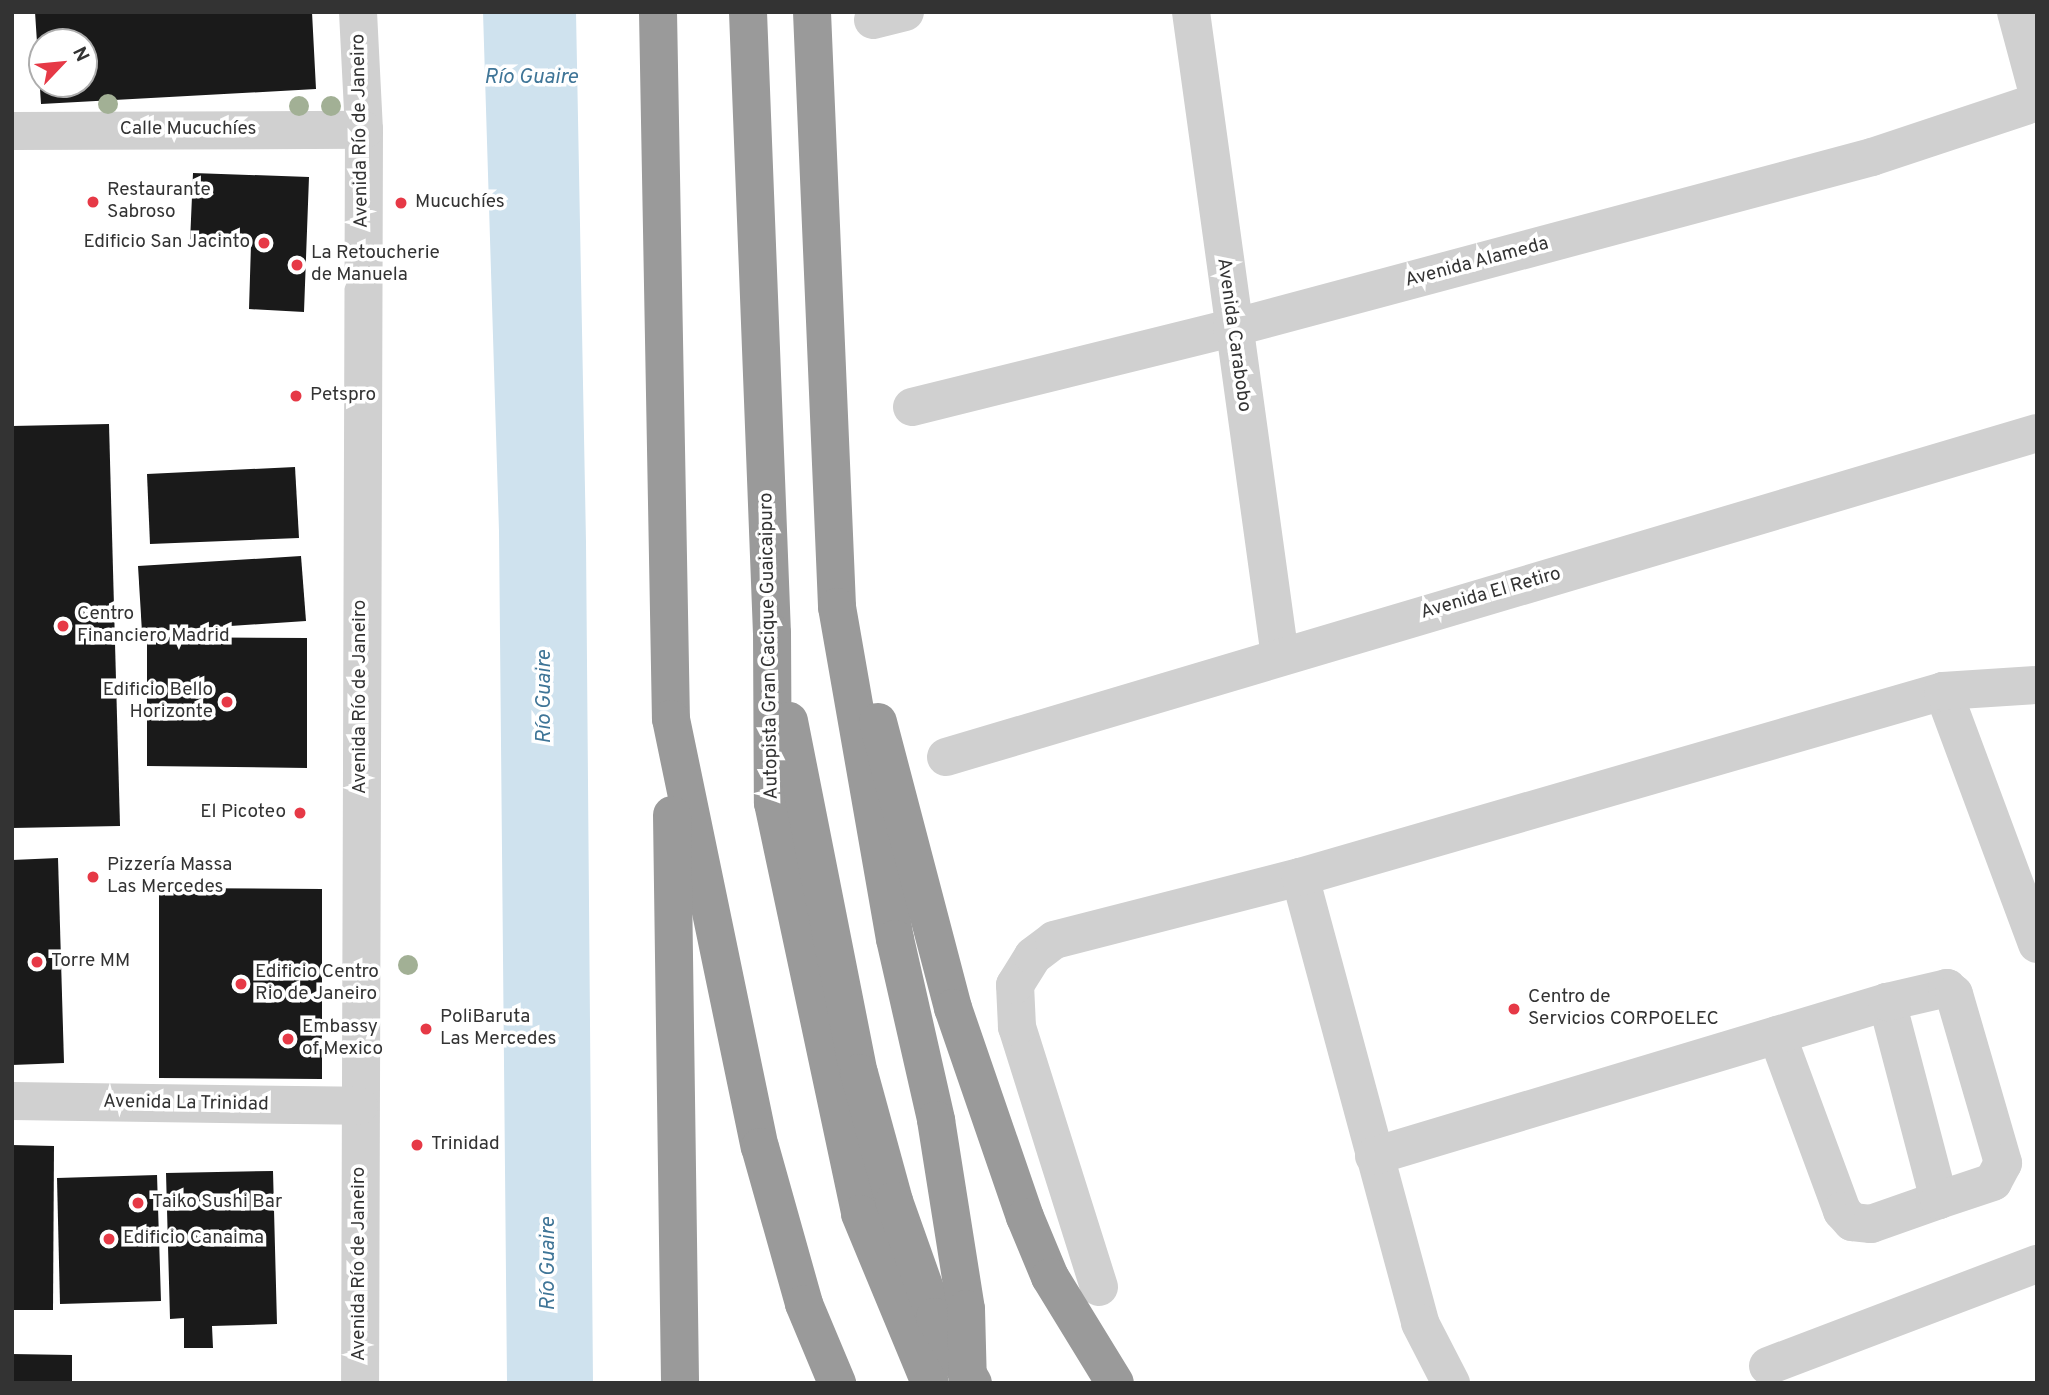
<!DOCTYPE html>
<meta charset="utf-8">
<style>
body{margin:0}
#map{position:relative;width:2049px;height:1395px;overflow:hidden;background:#fff;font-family:Overpass,sans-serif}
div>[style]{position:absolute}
.water>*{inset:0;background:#cfe2ee}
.building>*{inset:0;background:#1a1a1a}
.minor>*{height:38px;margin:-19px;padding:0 19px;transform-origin:19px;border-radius:19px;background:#d0d0d0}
.highway>*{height:38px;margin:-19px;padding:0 19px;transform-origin:19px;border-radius:19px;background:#9a9a9a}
.highway-bridge>*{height:38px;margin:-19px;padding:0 19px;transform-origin:19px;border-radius:19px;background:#9a9a9a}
.trees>*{width:20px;height:20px;margin:-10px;border-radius:50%;background:#a2b095}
.dots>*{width:19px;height:19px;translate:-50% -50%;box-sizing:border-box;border:4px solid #fff;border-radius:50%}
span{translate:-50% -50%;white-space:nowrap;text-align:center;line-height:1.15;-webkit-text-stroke:7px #fff;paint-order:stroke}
.street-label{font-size:19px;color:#333}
.poi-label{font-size:19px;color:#333}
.left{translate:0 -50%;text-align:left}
.right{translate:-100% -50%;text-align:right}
.water-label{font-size:21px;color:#3f7597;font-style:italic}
.frame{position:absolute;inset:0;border:14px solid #333;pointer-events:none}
.north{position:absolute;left:28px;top:28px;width:70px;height:70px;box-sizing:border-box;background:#fff;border:2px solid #adadad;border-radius:50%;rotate:64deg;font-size:19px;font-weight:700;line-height:28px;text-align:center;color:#333}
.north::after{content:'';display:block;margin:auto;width:24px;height:32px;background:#e63946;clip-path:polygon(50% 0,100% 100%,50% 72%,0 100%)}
</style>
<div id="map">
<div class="water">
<i style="clip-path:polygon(483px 12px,576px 12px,586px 542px,593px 1383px,507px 1383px,499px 531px)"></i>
</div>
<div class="building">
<i style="clip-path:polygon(evenodd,35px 12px,312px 12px,316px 89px,41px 104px,35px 12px,42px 42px,84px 42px,84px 84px,42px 84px,42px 42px)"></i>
<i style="clip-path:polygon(193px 173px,309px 177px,304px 312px,249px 309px,251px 244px,190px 242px)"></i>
<i style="clip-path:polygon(109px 424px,120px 826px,12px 828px,12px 426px)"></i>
<i style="clip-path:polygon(295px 467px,299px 538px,150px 544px,147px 474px)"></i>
<i style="clip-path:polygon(301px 556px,306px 621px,142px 632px,138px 566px)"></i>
<i style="clip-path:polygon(147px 637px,307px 638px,307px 768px,147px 766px)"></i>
<i style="clip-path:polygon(58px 858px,64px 1063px,12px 1065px,12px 860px)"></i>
<i style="clip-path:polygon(159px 888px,322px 889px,322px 1079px,159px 1078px)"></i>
<i style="clip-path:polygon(12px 1145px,54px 1146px,53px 1310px,12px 1310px)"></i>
<i style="clip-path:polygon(273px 1171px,277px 1324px,212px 1326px,213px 1348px,184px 1348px,184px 1318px,170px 1319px,166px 1173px)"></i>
<i style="clip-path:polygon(157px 1175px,161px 1301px,60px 1304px,57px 1178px)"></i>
<i style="clip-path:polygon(12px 1354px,72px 1355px,72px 1383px,12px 1383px)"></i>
</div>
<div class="minor">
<i style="left:358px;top:12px;width:118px;rotate:87.1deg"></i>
<i style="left:364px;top:130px;width:1253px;rotate:90.18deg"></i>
<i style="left:1191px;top:12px;width:651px;rotate:82.14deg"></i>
<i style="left:2016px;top:12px;width:81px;rotate:74.9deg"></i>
<i style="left:873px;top:20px;width:33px;rotate:-14deg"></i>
<i style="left:12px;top:131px;width:352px;rotate:-0.2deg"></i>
<i style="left:912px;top:407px;width:330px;rotate:-13.9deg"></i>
<i style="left:1232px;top:328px;width:662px;rotate:-14.96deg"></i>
<i style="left:1872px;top:157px;width:174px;rotate:-18.4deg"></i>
<i style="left:1943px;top:691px;width:270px;rotate:69.6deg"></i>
<i style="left:946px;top:757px;width:1138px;rotate:-16.54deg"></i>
<i style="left:1300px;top:877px;width:462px;rotate:74.9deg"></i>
<i style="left:1420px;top:1323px;width:68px;rotate:62.7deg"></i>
<i style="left:1777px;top:1035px;width:188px;rotate:69.7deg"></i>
<i style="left:1842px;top:1211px;width:15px;rotate:48deg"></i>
<i style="left:1852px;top:1222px;width:19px;rotate:6deg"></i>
<i style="left:1871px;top:1224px;width:72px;rotate:-19.4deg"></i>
<i style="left:1939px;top:1200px;width:205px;rotate:-104.7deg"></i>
<i style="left:12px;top:1101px;width:347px;rotate:0.8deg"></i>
<i style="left:1374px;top:1156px;width:536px;rotate:-16.71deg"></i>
<i style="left:1887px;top:1002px;width:62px;rotate:-13.1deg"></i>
<i style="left:1947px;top:988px;width:9px;rotate:41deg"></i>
<i style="left:1954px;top:994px;width:176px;rotate:73.8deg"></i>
<i style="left:2003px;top:1163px;width:21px;rotate:118deg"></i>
<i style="left:1993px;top:1182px;width:57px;rotate:161.6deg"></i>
<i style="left:1099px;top:1287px;width:273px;rotate:-107.5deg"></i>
<i style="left:1017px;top:1027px;width:42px;rotate:-92.7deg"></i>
<i style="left:1015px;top:985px;width:34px;rotate:-58deg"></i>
<i style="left:1033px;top:956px;width:26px;rotate:-37deg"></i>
<i style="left:1054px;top:940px;width:254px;rotate:-14.4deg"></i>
<i style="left:1300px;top:877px;width:669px;rotate:-16.13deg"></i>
<i style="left:1943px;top:691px;width:94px;rotate:-3.7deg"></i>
<i style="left:1768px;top:1366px;width:288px;rotate:-20.8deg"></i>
</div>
<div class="highway">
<i style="left:658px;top:12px;width:707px;rotate:88.95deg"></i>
<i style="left:671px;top:719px;width:437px;rotate:78.3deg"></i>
<i style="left:760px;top:1147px;width:163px;rotate:74.3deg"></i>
<i style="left:804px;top:1304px;width:86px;rotate:67.3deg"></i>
<i style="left:748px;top:12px;width:621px;rotate:87.79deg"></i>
<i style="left:772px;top:633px;width:170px;rotate:89.7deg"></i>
<i style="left:773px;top:803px;width:420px;rotate:78deg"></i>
<i style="left:860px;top:1214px;width:183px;rotate:67.5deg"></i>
<i style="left:812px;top:12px;width:596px;rotate:87.59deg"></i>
<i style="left:837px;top:607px;width:337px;rotate:80.1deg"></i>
<i style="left:895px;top:939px;width:186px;rotate:77.2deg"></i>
<i style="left:789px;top:721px;width:359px;rotate:78.8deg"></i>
<i style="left:859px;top:1073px;width:133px;rotate:74.7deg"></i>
<i style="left:894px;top:1201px;width:123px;rotate:70.5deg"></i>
<i style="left:935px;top:1317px;width:76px;rotate:60.1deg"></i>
<i style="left:878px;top:722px;width:296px;rotate:75.3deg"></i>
<i style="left:953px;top:1008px;width:221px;rotate:71deg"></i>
<i style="left:1025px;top:1217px;width:65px;rotate:67.4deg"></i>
<i style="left:1050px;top:1277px;width:124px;rotate:58.5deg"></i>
<i style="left:672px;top:815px;width:568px;rotate:89.19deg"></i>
</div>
<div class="highway-bridge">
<i style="left:936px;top:1120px;width:191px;rotate:81deg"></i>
<i style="left:966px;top:1309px;width:74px;rotate:88.5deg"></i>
</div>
<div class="trees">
<i style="left:108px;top:104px"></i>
<i style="left:299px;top:106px"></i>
<i style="left:331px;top:106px"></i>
<i style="left:408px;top:965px"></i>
</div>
<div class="dots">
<i style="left:93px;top:202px;background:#e63946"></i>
<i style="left:401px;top:203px;background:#e63946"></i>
<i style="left:264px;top:243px;background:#e63946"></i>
<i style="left:297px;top:265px;background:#e63946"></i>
<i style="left:296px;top:396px;background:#e63946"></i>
<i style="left:63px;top:626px;background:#e63946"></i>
<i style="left:227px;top:702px;background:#e63946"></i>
<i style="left:300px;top:813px;background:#e63946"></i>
<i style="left:93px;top:877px;background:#e63946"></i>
<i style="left:37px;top:962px;background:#e63946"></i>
<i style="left:241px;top:984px;background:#e63946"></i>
<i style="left:1514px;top:1009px;background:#e63946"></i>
<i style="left:426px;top:1029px;background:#e63946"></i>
<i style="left:288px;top:1039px;background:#e63946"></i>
<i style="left:417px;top:1145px;background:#e63946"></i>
<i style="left:138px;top:1203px;background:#e63946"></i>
<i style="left:109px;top:1239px;background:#e63946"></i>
</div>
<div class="street-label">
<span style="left:188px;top:130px">Calle Mucuchíes</span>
<span style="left:361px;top:131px;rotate:-91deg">Avenida Río de Janeiro</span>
<span style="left:1477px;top:263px;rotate:-15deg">Avenida Alameda</span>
<span style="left:1233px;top:335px;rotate:82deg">Avenida Carabobo</span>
<span style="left:1491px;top:594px;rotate:-16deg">Avenida El Retiro</span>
<span style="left:770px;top:646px;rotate:-91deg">Autopista Gran Cacique Guaicaipuro</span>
<span style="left:361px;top:697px;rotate:-90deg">Avenida Río de Janeiro</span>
<span style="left:186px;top:1104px;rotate:1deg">Avenida La Trinidad</span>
<span style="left:360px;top:1264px;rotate:-90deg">Avenida Río de Janeiro</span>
</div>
<div class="poi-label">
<span class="left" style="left:107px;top:202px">Restaurante<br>Sabroso</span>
<span class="left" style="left:415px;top:203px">Mucuchíes</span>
<span class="right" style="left:250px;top:243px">Edificio San Jacinto</span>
<span class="left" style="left:311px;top:265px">La Retoucherie<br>de Manuela</span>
<span class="left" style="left:310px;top:396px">Petspro</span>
<span class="left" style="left:77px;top:626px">Centro<br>Financiero Madrid</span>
<span class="right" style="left:213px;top:702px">Edificio Bello<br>Horizonte</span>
<span class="right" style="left:286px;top:813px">El Picoteo</span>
<span class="left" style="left:107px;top:877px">Pizzería Massa<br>Las Mercedes</span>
<span class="left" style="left:51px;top:962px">Torre MM</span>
<span class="left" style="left:255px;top:984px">Edificio Centro<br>Rio de Janeiro</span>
<span class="left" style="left:1528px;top:1009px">Centro de<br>Servicios CORPOELEC</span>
<span class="left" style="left:440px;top:1029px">PoliBaruta<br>Las Mercedes</span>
<span class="left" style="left:302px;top:1039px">Embassy<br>of Mexico</span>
<span class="left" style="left:431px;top:1145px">Trinidad</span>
<span class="left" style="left:152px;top:1203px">Taiko Sushi Bar</span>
<span class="left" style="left:123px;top:1239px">Edificio Canaima</span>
</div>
<div class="water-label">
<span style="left:531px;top:78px">Río Guaire</span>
<span style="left:545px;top:697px;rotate:-90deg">Río Guaire</span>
<span style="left:549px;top:1264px;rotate:-90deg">Río Guaire</span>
</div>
<div class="frame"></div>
<div class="north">N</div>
</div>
